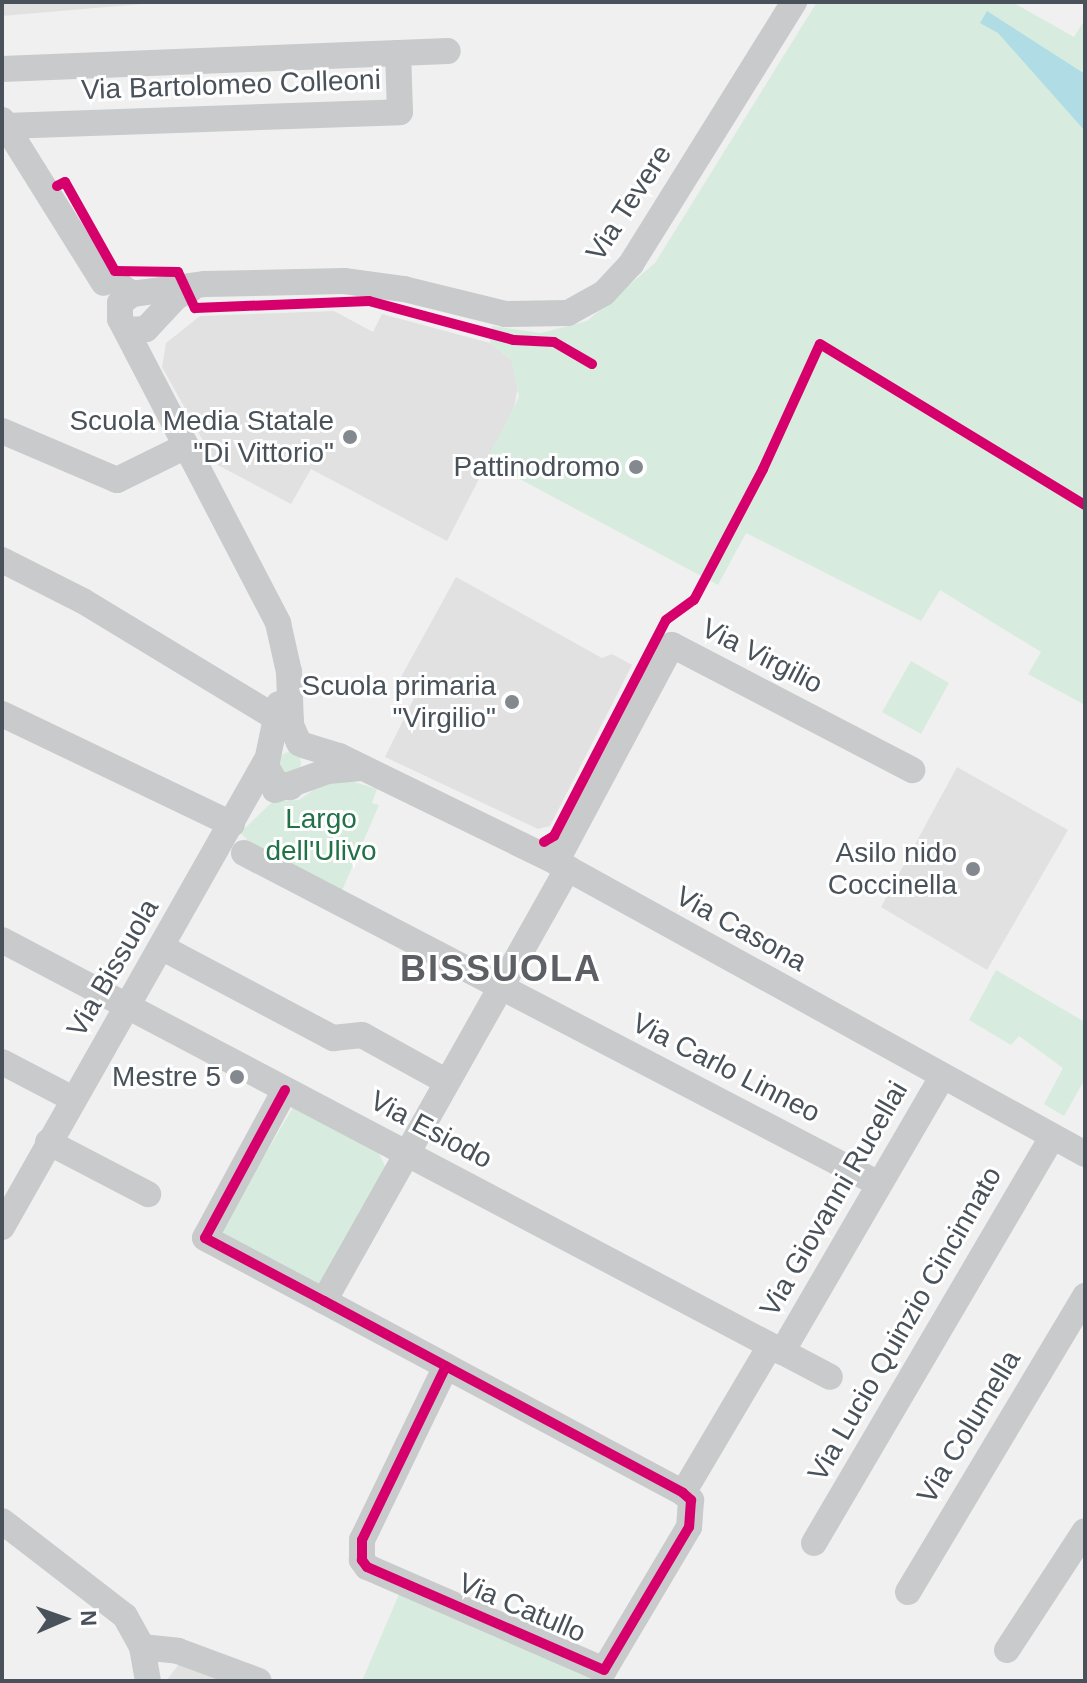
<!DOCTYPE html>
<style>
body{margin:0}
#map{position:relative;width:1087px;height:1683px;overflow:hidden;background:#f0f0f0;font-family:Arial,sans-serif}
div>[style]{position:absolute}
.education>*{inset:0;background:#e2e1e1}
.green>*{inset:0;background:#d7ecde}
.round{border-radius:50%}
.water>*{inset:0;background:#b0dce6}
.minor>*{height:26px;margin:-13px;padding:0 13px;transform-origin:13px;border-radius:13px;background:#c8cacb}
.cycleway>*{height:10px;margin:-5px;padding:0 5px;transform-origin:5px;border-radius:5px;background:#d6006c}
.dots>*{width:22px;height:22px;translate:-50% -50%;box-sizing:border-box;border:4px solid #fff;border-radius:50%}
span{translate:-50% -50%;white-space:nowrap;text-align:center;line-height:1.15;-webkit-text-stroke:6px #fff;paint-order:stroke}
.street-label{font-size:28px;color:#49525a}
.poi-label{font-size:28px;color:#49525a}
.right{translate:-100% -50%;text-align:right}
.park-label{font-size:28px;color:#227247}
.district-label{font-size:36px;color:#5c5f63;font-weight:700;letter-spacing:2px}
.frame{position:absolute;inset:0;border:4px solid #49525a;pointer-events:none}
.north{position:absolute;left:24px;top:1579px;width:80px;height:80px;-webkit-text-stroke:6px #fff;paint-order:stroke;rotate:88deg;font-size:22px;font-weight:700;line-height:32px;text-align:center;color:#49525a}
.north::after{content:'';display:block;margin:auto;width:28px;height:36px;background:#49525a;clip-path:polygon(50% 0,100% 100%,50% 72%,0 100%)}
</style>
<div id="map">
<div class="education">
<i style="clip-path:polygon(2px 2px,165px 2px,2px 16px)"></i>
<i style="clip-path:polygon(334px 311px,373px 332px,382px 314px,490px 343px,511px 359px,519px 382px,513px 413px,447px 541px,311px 469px,291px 504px,216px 464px,162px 367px,166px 343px,200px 316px)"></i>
<i style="clip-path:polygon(456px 577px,602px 658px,612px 654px,632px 665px,550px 826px,538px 829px,385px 757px,420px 686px,401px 677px)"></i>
<i style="clip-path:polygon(957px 767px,1068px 830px,987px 970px,881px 907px)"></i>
<i style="clip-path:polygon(179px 1664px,227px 1681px,166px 1681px)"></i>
</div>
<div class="green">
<i style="clip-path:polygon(817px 2px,1012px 2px,1074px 37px,1085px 19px,1085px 705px,1028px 674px,1041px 652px,940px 590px,921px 621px,746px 533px,718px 585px,486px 461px,519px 397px,511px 359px,490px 343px,492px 326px,541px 333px,587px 321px,655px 263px)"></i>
<i style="clip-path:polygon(911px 661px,949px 683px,921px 734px,882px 712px)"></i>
<i class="round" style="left:279px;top:752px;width:22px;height:22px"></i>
<i style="clip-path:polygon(348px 780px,377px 789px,372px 803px,379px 805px,341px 893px,244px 844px,247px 839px,240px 833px,273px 801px,299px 800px,325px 782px)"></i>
<i style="clip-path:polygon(996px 970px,1085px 1022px,1085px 1079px,1064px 1116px,1044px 1104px,1063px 1068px,1019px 1036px,1011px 1045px,969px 1020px)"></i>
<i style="clip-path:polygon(294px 1106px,375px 1145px,387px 1170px,320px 1291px,217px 1235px)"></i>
<i style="clip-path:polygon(400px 1592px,604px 1681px,362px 1681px)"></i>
</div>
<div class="water">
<i style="clip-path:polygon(987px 11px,1085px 74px,1085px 131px,998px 33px,980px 23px)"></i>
</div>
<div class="minor">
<i style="left:2px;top:69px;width:446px;rotate:-2.3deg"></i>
<i style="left:2px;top:120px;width:192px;rotate:58deg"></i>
<i style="left:5px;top:126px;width:395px;rotate:-2deg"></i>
<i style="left:400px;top:112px;width:59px;rotate:-91.9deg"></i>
<i style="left:97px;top:269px;width:43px;rotate:35.5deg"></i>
<i style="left:132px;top:294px;width:74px;rotate:-7.8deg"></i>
<i style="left:205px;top:284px;width:139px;rotate:-1.2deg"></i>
<i style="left:344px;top:281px;width:61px;rotate:7.6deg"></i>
<i style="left:404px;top:289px;width:104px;rotate:13.9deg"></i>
<i style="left:505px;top:314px;width:63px;rotate:-0.9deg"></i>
<i style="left:568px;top:313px;width:41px;rotate:-29.1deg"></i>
<i style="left:604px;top:293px;width:40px;rotate:-47deg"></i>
<i style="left:631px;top:264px;width:309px;rotate:-58.1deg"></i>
<i style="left:132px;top:294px;width:15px;rotate:143deg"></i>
<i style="left:120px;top:303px;width:16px;rotate:90deg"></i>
<i style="left:120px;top:319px;width:343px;rotate:62.5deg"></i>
<i style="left:278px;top:623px;width:50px;rotate:77.3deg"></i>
<i style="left:289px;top:672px;width:53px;rotate:87.8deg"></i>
<i style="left:291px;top:725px;width:20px;rotate:66deg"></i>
<i style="left:123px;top:324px;width:8px;rotate:50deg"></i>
<i style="left:128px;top:330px;width:18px;rotate:-3deg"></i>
<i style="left:146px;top:329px;width:44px;rotate:-46.8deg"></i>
<i style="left:176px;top:297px;width:16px;rotate:-27deg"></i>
<i style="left:2px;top:431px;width:125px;rotate:23.1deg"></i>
<i style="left:117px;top:480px;width:77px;rotate:-26.2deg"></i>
<i style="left:2px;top:560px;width:91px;rotate:26.8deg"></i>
<i style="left:83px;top:601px;width:228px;rotate:31.2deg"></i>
<i style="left:278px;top:719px;width:13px;rotate:4deg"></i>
<i style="left:279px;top:704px;width:63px;rotate:101.8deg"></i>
<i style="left:266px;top:766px;width:20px;rotate:60deg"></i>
<i style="left:276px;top:783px;width:15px;rotate:16deg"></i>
<i style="left:2px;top:714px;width:255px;rotate:25.6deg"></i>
<i style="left:303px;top:745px;width:38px;rotate:17deg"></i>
<i style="left:339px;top:756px;width:242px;rotate:26deg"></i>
<i style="left:556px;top:862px;width:604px;rotate:28.9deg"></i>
<i style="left:275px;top:790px;width:56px;rotate:-19.7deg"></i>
<i style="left:328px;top:771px;width:33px;rotate:-5deg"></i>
<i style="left:244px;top:853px;width:716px;rotate:27.53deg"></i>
<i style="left:556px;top:862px;width:246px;rotate:-61.9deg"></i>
<i style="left:672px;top:645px;width:271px;rotate:27.5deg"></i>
<i style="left:2px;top:940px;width:936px;rotate:27.82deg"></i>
<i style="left:161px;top:947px;width:195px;rotate:27.9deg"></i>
<i style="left:333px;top:1038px;width:29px;rotate:-6deg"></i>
<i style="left:362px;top:1035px;width:97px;rotate:28.9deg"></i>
<i style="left:2px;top:1062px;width:80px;rotate:27.5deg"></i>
<i style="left:285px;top:1090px;width:168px;rotate:118.4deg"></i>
<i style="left:205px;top:1238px;width:135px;rotate:27.9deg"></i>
<i style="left:324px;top:1301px;width:407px;rotate:28.1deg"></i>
<i style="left:683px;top:1493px;width:11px;rotate:41deg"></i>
<i style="left:691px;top:1500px;width:27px;rotate:94deg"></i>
<i style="left:689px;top:1527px;width:166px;rotate:120.7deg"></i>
<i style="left:604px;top:1670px;width:258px;rotate:-156.5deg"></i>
<i style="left:367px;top:1567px;width:9px;rotate:-126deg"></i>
<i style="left:362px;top:1560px;width:20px;rotate:-90deg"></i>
<i style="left:362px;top:1540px;width:193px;rotate:-64.2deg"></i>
<i style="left:48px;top:1142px;width:113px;rotate:27.5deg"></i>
<i style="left:2px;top:1227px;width:536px;rotate:-60.47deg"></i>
<i style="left:324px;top:1301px;width:497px;rotate:-60.6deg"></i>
<i style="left:782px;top:1352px;width:318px;rotate:-59.8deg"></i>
<i style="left:683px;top:1493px;width:171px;rotate:-59.4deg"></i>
<i style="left:2px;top:1521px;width:155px;rotate:37.7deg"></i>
<i style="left:125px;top:1616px;width:35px;rotate:61deg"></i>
<i style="left:142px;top:1647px;width:35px;rotate:80deg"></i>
<i style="left:814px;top:1543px;width:470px;rotate:-59.6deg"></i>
<i style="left:908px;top:1592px;width:345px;rotate:-59.1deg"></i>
<i style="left:142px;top:1647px;width:36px;rotate:6deg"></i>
<i style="left:178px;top:1651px;width:86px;rotate:20.3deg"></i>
<i style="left:1007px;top:1650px;width:142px;rotate:-56.8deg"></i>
</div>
<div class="cycleway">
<i style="left:57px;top:186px;width:9px;rotate:-27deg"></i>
<i style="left:65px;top:182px;width:102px;rotate:60.7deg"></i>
<i style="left:115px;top:271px;width:63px;rotate:0.9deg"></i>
<i style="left:178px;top:272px;width:40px;rotate:65deg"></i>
<i style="left:195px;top:308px;width:174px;rotate:-2.3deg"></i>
<i style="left:369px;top:301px;width:150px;rotate:15.1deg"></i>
<i style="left:514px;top:340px;width:40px;rotate:2.9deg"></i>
<i style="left:554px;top:342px;width:44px;rotate:30.1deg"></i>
<i style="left:544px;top:842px;width:12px;rotate:-31deg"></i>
<i style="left:554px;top:836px;width:243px;rotate:-62.6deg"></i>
<i style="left:666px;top:620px;width:34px;rotate:-36deg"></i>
<i style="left:694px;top:600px;width:148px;rotate:-62.2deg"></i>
<i style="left:763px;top:469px;width:137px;rotate:-65.5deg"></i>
<i style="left:820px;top:344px;width:310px;rotate:31.3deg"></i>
<i style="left:285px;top:1090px;width:168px;rotate:118.4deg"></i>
<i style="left:205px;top:1238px;width:135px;rotate:27.9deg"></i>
<i style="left:324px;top:1301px;width:407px;rotate:28.1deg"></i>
<i style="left:683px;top:1493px;width:11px;rotate:41deg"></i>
<i style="left:691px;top:1500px;width:27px;rotate:94deg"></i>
<i style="left:689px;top:1527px;width:166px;rotate:120.7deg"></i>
<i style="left:604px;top:1670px;width:258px;rotate:-156.5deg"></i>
<i style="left:367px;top:1567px;width:9px;rotate:-126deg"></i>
<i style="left:362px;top:1560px;width:20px;rotate:-90deg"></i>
<i style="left:362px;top:1540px;width:193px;rotate:-64.2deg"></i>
</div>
<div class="dots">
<i style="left:350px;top:437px;background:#83898e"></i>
<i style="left:636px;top:467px;background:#83898e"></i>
<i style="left:512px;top:702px;background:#83898e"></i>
<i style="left:973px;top:869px;background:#83898e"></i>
<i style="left:237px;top:1077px;background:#83898e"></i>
</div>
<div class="street-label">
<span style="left:231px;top:85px;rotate:-2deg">Via Bartolomeo Colleoni</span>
<span style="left:629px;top:203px;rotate:-57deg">Via Tevere</span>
<span style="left:762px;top:656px;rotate:27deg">Via Virgilio</span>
<span style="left:741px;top:929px;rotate:29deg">Via Casona</span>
<span style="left:113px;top:968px;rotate:-60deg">Via Bissuola</span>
<span style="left:726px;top:1068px;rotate:27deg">Via Carlo Linneo</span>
<span style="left:431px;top:1130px;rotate:28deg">Via Esiodo</span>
<span style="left:834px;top:1199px;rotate:-60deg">Via Giovanni Rucellai</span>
<span style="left:905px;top:1324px;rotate:-60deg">Via Lucio Quinzio Cincinnato</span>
<span style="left:969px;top:1427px;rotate:-59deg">Via Columella</span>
<span style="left:522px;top:1608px;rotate:23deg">Via Catullo</span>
</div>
<div class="poi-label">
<span class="right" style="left:334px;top:437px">Scuola Media Statale<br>"Di Vittorio"</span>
<span class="right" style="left:620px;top:467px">Pattinodromo</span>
<span class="right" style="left:496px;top:702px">Scuola primaria<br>"Virgilio"</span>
<span class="right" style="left:957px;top:869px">Asilo nido<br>Coccinella</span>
<span class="right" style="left:221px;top:1077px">Mestre 5</span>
</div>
<div class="park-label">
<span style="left:321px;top:835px">Largo<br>dell'Ulivo</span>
</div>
<div class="district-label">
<span style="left:501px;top:969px">BISSUOLA</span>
</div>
<div class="frame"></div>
<div class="north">N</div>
</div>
